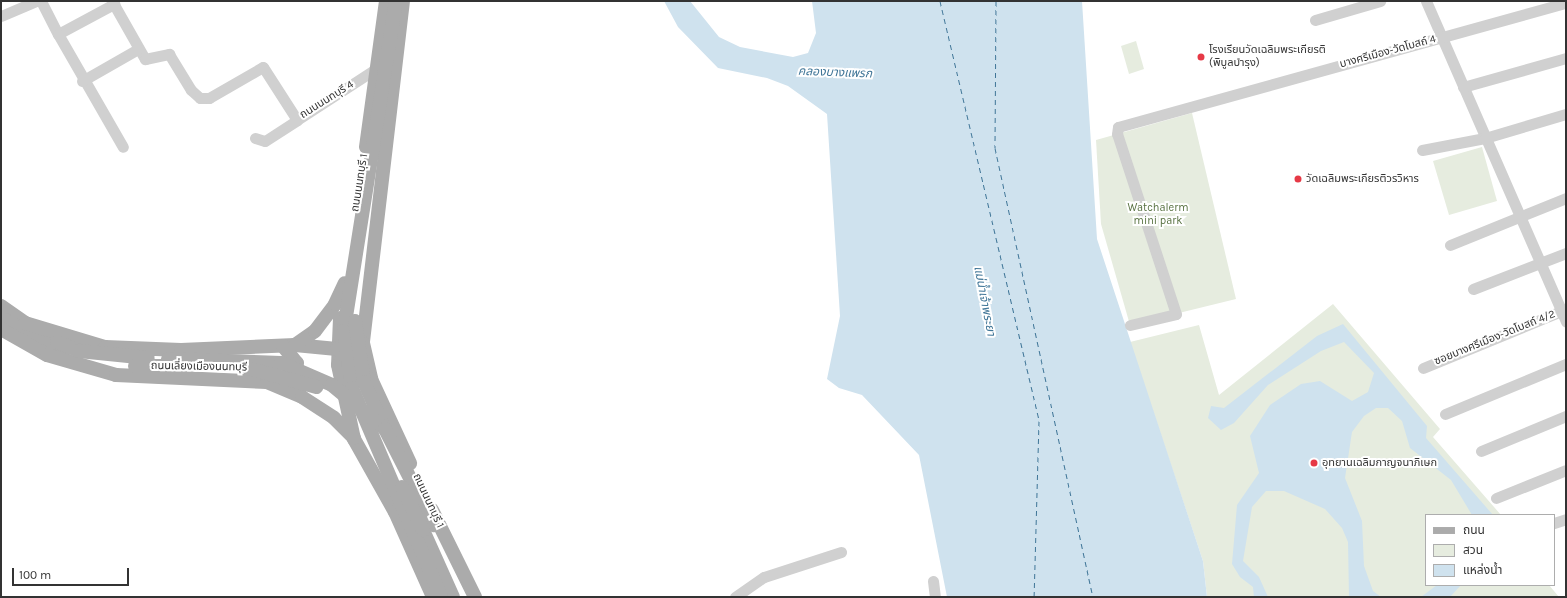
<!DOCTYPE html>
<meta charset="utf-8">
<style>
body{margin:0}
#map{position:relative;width:1567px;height:598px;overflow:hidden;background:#fff;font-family:Karla,"Noto Sans Thai",sans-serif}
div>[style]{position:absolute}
.green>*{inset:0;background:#e6ecdf}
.water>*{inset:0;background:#cfe2ee}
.ferry>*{height:1px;margin-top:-0.5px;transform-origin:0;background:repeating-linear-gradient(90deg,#3f7597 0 5px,transparent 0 9px)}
.minor>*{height:11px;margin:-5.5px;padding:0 5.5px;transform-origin:5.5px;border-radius:5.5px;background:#d0d0d0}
.major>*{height:14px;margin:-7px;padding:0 7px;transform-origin:7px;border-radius:7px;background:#ababab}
.major-bridge>*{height:14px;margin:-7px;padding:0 7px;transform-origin:7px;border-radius:7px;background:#ababab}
.dots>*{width:11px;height:11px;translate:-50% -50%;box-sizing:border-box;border:2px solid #fff;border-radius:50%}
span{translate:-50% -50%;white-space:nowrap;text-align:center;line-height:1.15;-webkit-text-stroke:4px #fff;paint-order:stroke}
.poi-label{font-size:11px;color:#333}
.left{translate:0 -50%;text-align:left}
.street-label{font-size:11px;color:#333}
.park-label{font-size:11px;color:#56703f}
.water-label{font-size:12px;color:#3f7597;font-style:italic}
.frame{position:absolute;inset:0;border:2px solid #333;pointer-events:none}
.legend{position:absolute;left:1425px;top:514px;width:130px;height:72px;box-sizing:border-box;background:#fff;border:1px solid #adadad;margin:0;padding:5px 7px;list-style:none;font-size:12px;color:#333}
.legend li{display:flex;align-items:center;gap:8px;height:20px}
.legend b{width:20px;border:1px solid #adadad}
.scale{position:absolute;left:12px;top:568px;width:117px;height:18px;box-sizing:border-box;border:2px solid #333;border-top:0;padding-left:5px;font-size:12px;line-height:14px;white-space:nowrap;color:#333;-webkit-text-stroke:3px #fff;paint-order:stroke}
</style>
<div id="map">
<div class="green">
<i style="clip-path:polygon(1136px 41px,1144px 69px,1129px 74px,1121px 46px)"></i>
<i style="clip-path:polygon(1192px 113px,1236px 299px,1130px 325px,1101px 224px,1096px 140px)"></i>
<i style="clip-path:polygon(1482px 147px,1497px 201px,1449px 215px,1433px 161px)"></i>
<i style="clip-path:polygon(1333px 304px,1440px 429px,1433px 437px,1501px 515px,1426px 515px,1426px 585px,1549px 585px,1559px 597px,1207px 597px,1203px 561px,1130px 342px,1199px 325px,1219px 395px)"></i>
</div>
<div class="water">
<i style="clip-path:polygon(664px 1px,690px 1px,719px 37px,740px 47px,793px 57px,808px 53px,816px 33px,812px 1px,1082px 1px,1097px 239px,1203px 561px,1207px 597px,947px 597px,919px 455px,862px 395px,839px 388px,827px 379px,840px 316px,827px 114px,788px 86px,767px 78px,718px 68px,678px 27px)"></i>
<i style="clip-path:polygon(1343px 324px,1427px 426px,1426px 438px,1493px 515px,1472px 515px,1451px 480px,1410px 448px,1402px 421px,1388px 408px,1376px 408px,1364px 416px,1352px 432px,1345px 478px,1362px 521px,1364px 566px,1373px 591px,1381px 597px,1349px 597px,1348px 542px,1342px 528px,1325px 509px,1284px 491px,1266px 491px,1252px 507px,1243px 561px,1259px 577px,1268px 597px,1254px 597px,1253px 587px,1240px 577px,1232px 564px,1237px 505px,1259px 473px,1250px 436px,1270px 405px,1301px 384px,1320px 381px,1352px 401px,1368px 392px,1374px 373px,1344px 342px,1321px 351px,1268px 385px,1234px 423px,1221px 430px,1208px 418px,1211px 406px,1224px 408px,1317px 336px)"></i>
<i style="clip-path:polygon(1437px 585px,1461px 585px,1450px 597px,1421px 597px)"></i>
</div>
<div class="ferry">
<i style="left:940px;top:1px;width:432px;rotate:76.7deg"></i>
<i style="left:1039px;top:421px;width:176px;rotate:91.6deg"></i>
<i style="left:996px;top:1px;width:147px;rotate:90.4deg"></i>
<i style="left:995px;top:148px;width:460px;rotate:77.7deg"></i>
</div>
<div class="minor">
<i style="left:41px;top:1px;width:37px;rotate:63deg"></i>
<i style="left:58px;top:34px;width:64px;rotate:-28.2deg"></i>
<i style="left:112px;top:1px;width:67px;rotate:60.4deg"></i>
<i style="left:145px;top:59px;width:25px;rotate:-12deg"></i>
<i style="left:169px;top:54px;width:42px;rotate:58.6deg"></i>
<i style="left:191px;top:90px;width:12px;rotate:42deg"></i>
<i style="left:200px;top:98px;width:9px"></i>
<i style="left:209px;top:98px;width:62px;rotate:-29.9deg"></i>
<i style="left:263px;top:67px;width:63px;rotate:57.3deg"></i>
<i style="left:297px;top:120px;width:95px;rotate:-33deg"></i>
<i style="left:1426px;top:1px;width:350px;rotate:66.4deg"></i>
<i style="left:1px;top:16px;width:39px;rotate:-23deg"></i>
<i style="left:1315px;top:20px;width:68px;rotate:-16.3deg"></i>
<i style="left:58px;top:34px;width:130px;rotate:60.1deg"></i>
<i style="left:82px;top:81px;width:64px;rotate:-29.7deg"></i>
<i style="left:1463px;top:87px;width:107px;rotate:-15.7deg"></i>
<i style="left:255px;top:138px;width:10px;rotate:17deg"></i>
<i style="left:265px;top:141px;width:38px;rotate:-33deg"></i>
<i style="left:1422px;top:150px;width:64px;rotate:-10.8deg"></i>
<i style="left:1485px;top:138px;width:84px;rotate:-16.5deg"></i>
<i style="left:1450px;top:245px;width:125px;rotate:-22.1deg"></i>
<i style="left:1473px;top:289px;width:100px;rotate:-21.2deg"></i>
<i style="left:1130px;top:325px;width:47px;rotate:-13.4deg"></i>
<i style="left:1176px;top:314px;width:189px;rotate:-108.1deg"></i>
<i style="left:1117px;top:134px;width:7px;rotate:-82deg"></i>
<i style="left:1118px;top:127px;width:465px;rotate:-15.5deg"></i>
<i style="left:1423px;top:368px;width:155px;rotate:-22.4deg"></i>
<i style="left:1445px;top:414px;width:131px;rotate:-22.5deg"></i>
<i style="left:1481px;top:451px;width:92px;rotate:-22.4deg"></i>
<i style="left:1496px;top:498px;width:75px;rotate:-21.8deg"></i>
<i style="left:1554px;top:523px;width:13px;rotate:-18deg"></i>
<i style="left:933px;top:581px;width:16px;rotate:83deg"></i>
<i style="left:735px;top:597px;width:35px;rotate:-35deg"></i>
<i style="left:764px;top:577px;width:81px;rotate:-18deg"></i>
</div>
<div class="major">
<i style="left:403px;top:1px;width:344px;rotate:96.7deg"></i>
<i style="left:363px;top:343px;width:37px;rotate:77deg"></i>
<i style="left:371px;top:379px;width:93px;rotate:65.1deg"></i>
<i style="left:366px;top:147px;width:147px;rotate:-82.2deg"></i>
<i style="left:1px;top:306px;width:38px;rotate:35deg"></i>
<i style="left:1px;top:318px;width:71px;rotate:27.6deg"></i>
<i style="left:340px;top:318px;width:47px;rotate:92.4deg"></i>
<i style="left:338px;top:365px;width:76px;rotate:77.8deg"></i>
<i style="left:354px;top:439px;width:84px;rotate:60.7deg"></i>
<i style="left:395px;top:512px;width:93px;rotate:65.9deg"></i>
<i style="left:25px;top:323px;width:84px;rotate:16.7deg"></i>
<i style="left:105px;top:347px;width:76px;rotate:2.3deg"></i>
<i style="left:181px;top:350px;width:114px;rotate:-2.5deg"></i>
<i style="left:295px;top:345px;width:42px;rotate:5.4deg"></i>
<i style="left:337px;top:349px;width:8px;rotate:40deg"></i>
<i style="left:1px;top:329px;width:53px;rotate:29.5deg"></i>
<i style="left:47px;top:355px;width:72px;rotate:16.2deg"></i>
<i style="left:116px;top:375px;width:151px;rotate:2.7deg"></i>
<i style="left:267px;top:382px;width:38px;rotate:23deg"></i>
<i style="left:302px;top:397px;width:38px;rotate:33deg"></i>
<i style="left:334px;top:418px;width:28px;rotate:45deg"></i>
<i style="left:57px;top:342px;width:24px;rotate:22deg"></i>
<i style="left:79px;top:351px;width:69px;rotate:5.8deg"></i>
<i style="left:295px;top:345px;width:24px;rotate:-35deg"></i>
<i style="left:315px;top:331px;width:34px;rotate:-53deg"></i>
<i style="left:335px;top:304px;width:23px;rotate:-65deg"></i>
<i style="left:283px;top:346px;width:22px;rotate:51deg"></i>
<i style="left:297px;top:363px;width:16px;rotate:112deg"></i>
<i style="left:135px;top:366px;width:31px"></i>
<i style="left:432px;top:510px;width:97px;rotate:63.7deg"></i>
<i style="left:423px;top:530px;width:73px;rotate:65.9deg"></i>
</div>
<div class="major-bridge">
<i style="left:396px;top:1px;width:334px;rotate:99deg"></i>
<i style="left:344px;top:331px;width:58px;rotate:82deg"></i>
<i style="left:352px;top:388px;width:227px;rotate:66.9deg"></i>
<i style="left:355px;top:321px;width:62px;rotate:81.6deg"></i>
<i style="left:364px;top:382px;width:47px;rotate:66.2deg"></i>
<i style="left:168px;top:359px;width:113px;rotate:2deg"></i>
<i style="left:281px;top:363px;width:56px;rotate:23.3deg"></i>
<i style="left:332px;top:385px;width:69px;rotate:39.7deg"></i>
<i style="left:385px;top:429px;width:108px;rotate:63deg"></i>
<i style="left:248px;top:368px;width:71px;rotate:15.6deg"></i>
<i style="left:402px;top:487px;width:48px;rotate:64deg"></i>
</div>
<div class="dots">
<i style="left:1201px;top:57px;background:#e63946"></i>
<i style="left:1298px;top:179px;background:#e63946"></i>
<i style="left:1314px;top:463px;background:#e63946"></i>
</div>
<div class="poi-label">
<span class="left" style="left:1209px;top:57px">โรงเรียนวัดเฉลิมพระเกียรติ<br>(พิบูลบำรุง)</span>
<span class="left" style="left:1306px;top:179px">วัดเฉลิมพระเกียรติวรวิหาร</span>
<span class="left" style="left:1322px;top:463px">อุทยานเฉลิมกาญจนาภิเษก</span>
</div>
<div class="street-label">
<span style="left:1388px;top:52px;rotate:-15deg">บางศรีเมือง-วัดโบสถ์ 4</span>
<span style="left:327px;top:100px;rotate:-32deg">ถนนนนทบุรี 4</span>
<span style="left:360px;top:183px;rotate:-81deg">ถนนนนทบุรี 1</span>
<span style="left:1495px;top:338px;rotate:-22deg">ซอยบางศรีเมือง-วัดโบสถ์ 4/2</span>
<span style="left:199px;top:367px;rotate:1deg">ถนนเลี่ยงเมืองนนทบุรี</span>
<span style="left:428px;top:501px;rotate:65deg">ถนนนนทบุรี 1</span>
</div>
<div class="park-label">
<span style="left:1158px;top:215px">Watchalerm<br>mini park</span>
</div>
<div class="water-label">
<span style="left:835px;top:73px;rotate:2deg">คลองบางแพรก</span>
<span style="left:984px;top:301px;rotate:79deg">แม่น้ำเจ้าพระยา</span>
</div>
<div class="frame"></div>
<ul class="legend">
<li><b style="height:5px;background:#ababab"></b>ถนน</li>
<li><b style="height:11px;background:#e6ecdf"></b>สวน</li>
<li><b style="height:11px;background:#cfe2ee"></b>แหล่งน้ำ</li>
</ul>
<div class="scale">100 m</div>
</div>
